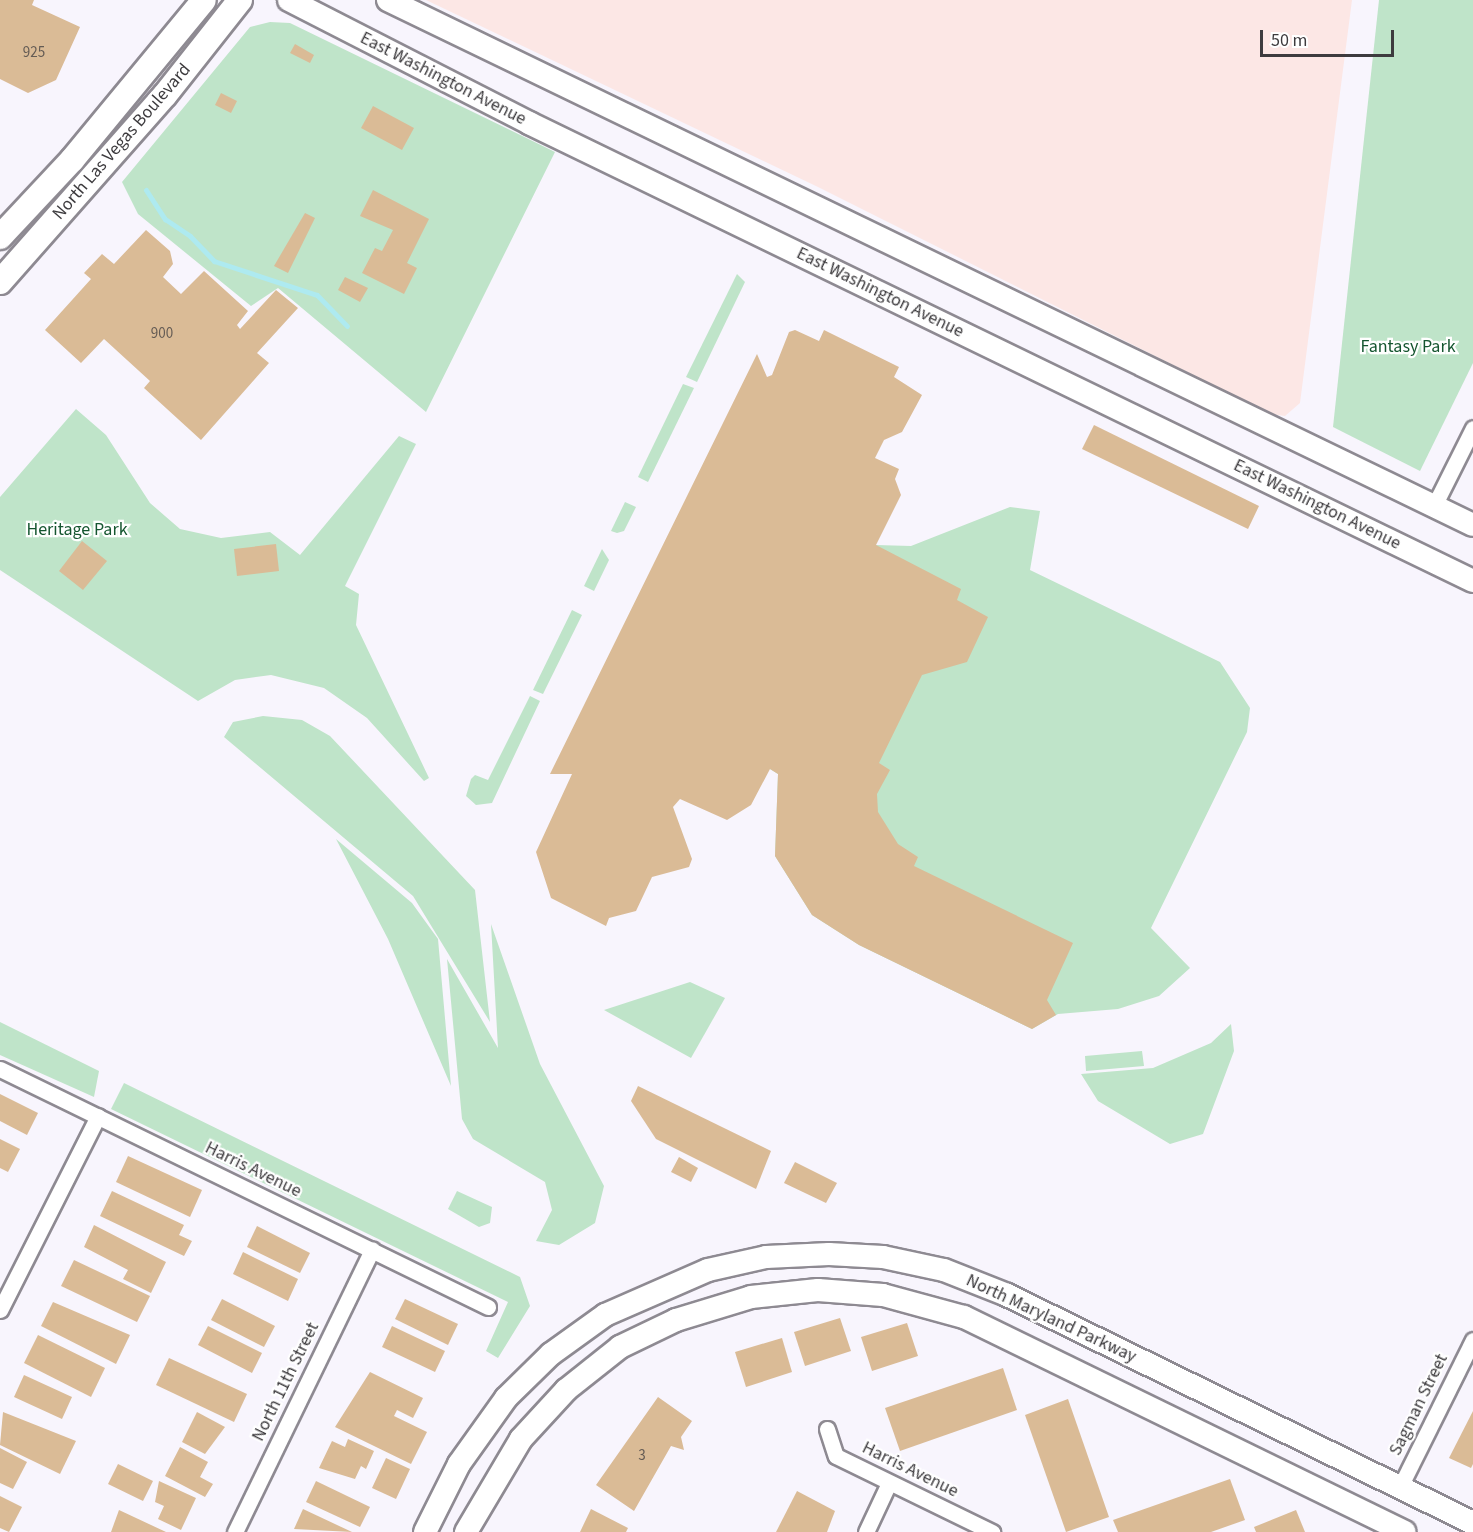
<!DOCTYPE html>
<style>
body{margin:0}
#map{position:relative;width:1473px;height:1532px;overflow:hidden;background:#f8f5fd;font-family:"Source Sans 3",sans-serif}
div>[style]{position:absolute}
.commercial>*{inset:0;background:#fce7e5}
.green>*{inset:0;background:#bfe4c9}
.stream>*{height:5px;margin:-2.5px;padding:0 2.5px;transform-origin:2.5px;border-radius:2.5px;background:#aeeaf0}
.building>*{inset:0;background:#dabb96}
.roads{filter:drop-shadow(2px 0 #8e8a92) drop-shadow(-2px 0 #8e8a92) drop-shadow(0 2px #8e8a92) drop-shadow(0 -2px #8e8a92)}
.minor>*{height:15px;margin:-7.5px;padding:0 7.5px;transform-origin:7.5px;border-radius:7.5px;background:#fff}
.secondary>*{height:22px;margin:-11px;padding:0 11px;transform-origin:11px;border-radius:11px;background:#fff}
.primary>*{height:24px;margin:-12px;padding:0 12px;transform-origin:12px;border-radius:12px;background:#fff}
span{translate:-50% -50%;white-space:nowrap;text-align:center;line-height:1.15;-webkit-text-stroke:4.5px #fff;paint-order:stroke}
.number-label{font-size:15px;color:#645b54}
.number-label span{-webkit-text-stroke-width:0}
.street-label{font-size:18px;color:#3d3b3e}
.park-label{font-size:18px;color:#14552f}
.scale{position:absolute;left:1260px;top:30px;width:134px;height:27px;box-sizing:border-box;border:3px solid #3d3b3e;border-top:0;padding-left:8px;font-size:18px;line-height:21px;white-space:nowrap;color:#3d3b3e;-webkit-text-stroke:4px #fff;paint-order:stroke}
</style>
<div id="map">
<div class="commercial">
<i style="clip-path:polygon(426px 0,1352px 0,1300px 403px,1285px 416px,1271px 414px,818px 187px)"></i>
</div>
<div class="green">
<i style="clip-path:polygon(1379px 0,1473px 0,1473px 363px,1420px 471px,1333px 427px)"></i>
<i style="clip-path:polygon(270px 22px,290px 23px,555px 152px,426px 412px,278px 288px,251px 306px,138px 214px,122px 182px,250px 27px)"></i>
<i style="clip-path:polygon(737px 274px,745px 282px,697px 382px,686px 377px)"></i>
<i style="clip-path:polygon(683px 384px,694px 388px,648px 482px,638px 477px)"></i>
<i style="clip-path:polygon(76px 409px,106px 435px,150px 503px,180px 529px,221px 538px,270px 532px,300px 555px,399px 436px,416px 444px,345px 586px,359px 594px,356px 625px,429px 778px,424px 781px,367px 718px,324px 688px,271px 675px,235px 680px,198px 701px,0 570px,0 497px)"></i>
<i style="clip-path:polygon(625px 502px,636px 507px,624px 531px,617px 533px,611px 531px)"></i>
<i style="clip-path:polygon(1010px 507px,1040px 511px,1030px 570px,1220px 662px,1250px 708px,1247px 732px,1151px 928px,1190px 968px,1159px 996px,1118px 1009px,1058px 1014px,1032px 1029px,859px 945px,812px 915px,775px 856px,778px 774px,770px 769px,876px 545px,911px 546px)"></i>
<i style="clip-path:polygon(602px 549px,609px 560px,594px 591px,584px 586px)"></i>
<i style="clip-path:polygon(572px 610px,582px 615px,543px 694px,533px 690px)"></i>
<i style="clip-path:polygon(530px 696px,540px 701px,492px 803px,476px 805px,466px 796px,471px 779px,475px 775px,488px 780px)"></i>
<i style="clip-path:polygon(263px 716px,302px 720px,330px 736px,475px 890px,490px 1022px,413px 896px,224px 737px,233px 722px)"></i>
<i style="clip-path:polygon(336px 839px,412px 903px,438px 939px,451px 1086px,388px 939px)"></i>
<i style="clip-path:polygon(491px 924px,540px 1064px,604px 1186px,595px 1223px,559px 1245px,536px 1241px,552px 1210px,545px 1182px,473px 1139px,462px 1119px,447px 959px,498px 1048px)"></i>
<i style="clip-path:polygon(690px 982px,725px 998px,691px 1058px,604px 1010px)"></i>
<i style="clip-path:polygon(0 1022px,99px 1071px,94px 1097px,0 1055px)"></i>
<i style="clip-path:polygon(1231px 1024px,1234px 1051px,1203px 1134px,1170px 1144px,1098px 1101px,1081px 1074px,1153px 1068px,1211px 1043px)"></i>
<i style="clip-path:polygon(1142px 1051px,1144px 1066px,1086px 1071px,1085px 1056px)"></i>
<i style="clip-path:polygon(124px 1083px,520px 1277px,530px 1306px,498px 1358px,486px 1351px,508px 1302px,111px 1109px)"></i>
<i style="clip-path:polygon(457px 1191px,492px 1207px,490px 1223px,479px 1227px,448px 1209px)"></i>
</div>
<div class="stream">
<i style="left:146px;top:190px;width:35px;rotate:57deg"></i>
<i style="left:165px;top:219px;width:30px;rotate:34deg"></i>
<i style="left:190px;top:236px;width:35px;rotate:46deg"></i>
<i style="left:214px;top:261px;width:108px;rotate:18.3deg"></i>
<i style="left:317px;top:295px;width:43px;rotate:45.9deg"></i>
</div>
<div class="building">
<i style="clip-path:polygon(0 0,34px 0,32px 5px,80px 27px,56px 80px,28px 93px,0 79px)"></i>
<i style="clip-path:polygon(295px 44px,314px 55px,310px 63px,290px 53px)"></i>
<i style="clip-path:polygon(221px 93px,237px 101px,231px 113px,215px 105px)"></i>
<i style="clip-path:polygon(373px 106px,414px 128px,402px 150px,361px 128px)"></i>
<i style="clip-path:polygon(373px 190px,429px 219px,407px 263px,417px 268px,404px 294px,362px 273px,375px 248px,382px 251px,393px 230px,360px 216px)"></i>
<i style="clip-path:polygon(305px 213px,315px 218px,288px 273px,274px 266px)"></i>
<i style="clip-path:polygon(146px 230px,170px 251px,173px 264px,163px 277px,181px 294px,204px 271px,248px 311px,237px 325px,240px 329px,276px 290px,298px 308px,257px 353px,269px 363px,201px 440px,144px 388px,150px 381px,104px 339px,81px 363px,45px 330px,91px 279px,84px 273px,102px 254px,114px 264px)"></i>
<i style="clip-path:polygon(345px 277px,368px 288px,360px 302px,338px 290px)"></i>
<i style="clip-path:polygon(795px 330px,819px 341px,824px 330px,899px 367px,894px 377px,922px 395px,902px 432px,884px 440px,875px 458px,899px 469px,895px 479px,901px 495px,876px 545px,961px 589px,957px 600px,988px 617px,967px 662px,922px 675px,879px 763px,890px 770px,877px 794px,878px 812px,898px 844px,918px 857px,914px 866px,1073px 943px,1047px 1000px,1056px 1015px,1032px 1029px,859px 945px,812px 915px,775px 856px,778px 774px,770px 769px,751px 805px,727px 820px,680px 799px,673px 807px,692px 859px,689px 867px,652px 877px,636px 911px,609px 918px,606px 926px,551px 898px,536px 852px,572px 774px,550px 774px,757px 354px,767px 377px,772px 375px,789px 332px)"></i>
<i style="clip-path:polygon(1094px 425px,1259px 506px,1248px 529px,1082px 449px)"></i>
<i style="clip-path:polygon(82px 541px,107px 561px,83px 590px,59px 571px)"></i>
<i style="clip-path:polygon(276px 544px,279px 571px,237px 576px,234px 549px)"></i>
<i style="clip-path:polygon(638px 1086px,771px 1151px,756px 1189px,656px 1139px,631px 1101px)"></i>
<i style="clip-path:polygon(0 1094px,38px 1113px,27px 1135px,0 1121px)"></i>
<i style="clip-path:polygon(0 1139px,20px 1149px,8px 1172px,0 1168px)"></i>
<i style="clip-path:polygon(128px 1156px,202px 1190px,190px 1217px,116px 1182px)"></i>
<i style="clip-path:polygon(679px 1157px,698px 1168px,691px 1182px,671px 1172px)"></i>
<i style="clip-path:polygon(795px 1162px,837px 1183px,826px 1203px,784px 1183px)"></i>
<i style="clip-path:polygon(112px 1191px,184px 1225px,179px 1235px,192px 1241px,184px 1256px,100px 1216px)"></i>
<i style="clip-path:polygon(94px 1225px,166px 1262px,151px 1293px,123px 1279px,128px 1270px,84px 1247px)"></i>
<i style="clip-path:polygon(257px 1226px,310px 1253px,300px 1273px,247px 1247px)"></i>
<i style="clip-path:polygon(243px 1252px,298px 1279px,288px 1301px,233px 1274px)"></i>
<i style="clip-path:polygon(74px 1260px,150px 1296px,137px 1322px,61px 1286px)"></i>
<i style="clip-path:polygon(222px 1299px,275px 1326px,264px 1347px,211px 1320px)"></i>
<i style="clip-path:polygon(405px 1299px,458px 1324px,448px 1345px,395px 1319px)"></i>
<i style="clip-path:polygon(53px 1302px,130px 1335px,116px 1364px,41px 1326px)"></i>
<i style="clip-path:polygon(840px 1318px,851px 1351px,805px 1366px,794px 1332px)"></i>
<i style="clip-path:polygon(907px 1323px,918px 1356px,872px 1371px,861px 1337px)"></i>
<i style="clip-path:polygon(208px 1326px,262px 1353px,252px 1373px,198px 1345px)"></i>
<i style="clip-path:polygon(392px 1326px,445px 1351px,435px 1372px,382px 1347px)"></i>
<i style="clip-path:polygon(38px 1335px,105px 1368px,91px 1397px,24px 1363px)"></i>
<i style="clip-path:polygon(782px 1338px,792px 1372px,746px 1387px,735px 1352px)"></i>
<i style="clip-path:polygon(169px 1358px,247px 1394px,234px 1422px,156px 1385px)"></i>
<i style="clip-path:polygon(1003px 1368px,1017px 1410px,900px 1451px,885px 1408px)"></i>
<i style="clip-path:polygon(370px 1372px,423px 1398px,413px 1418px,397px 1410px,394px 1416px,427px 1432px,411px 1464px,335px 1427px)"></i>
<i style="clip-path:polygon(24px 1375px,72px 1397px,62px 1419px,14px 1397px)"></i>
<i style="clip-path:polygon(658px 1397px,692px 1421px,681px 1437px,684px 1450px,671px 1446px,634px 1511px,596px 1485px)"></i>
<i style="clip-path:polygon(1068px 1399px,1109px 1517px,1066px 1532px,1025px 1415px)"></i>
<i style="clip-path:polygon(1473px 1411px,1473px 1464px,1471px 1468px,1449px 1458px)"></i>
<i style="clip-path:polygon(3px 1412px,76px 1441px,60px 1474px,0 1445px)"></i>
<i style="clip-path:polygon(197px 1412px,225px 1427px,205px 1454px,182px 1442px)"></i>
<i style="clip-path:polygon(348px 1439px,374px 1451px,366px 1469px,361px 1466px,355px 1479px,319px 1468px,332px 1441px,345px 1447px)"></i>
<i style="clip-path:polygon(180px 1447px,208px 1462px,200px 1477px,213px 1484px,205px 1497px,165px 1476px)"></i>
<i style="clip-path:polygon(0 1448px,27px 1462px,13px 1489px,0 1483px)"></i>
<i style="clip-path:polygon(386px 1458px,410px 1469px,396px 1499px,372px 1488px)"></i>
<i style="clip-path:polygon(118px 1464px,153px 1481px,143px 1501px,108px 1484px)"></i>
<i style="clip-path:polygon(1230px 1479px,1245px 1520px,1211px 1532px,1118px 1532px,1113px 1520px)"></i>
<i style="clip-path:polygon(159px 1481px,196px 1498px,181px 1530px,158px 1519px,164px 1506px,155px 1502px)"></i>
<i style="clip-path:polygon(316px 1481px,370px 1507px,360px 1527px,306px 1502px)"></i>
<i style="clip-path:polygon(797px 1491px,835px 1511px,827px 1532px,776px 1532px)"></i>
<i style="clip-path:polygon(0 1496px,22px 1507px,9px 1532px,0 1528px)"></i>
<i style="clip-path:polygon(303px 1509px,352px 1532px,294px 1529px)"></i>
<i style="clip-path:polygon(591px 1509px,628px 1528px,626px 1532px,580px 1532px)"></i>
<i style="clip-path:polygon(119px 1510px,166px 1532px,111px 1532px)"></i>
<i style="clip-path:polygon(1296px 1510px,1305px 1532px,1256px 1532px,1254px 1527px)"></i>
</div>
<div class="roads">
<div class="minor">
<i style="left:1434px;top:506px;width:87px;rotate:-63.4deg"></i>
<i style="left:0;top:1069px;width:543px;rotate:26deg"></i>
<i style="left:0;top:1310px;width:217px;rotate:-63.2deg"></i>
<i style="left:827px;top:1429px;width:28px;rotate:72deg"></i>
<i style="left:836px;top:1456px;width:174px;rotate:26deg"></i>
<i style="left:1400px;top:1487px;width:164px;rotate:-63.6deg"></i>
<i style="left:235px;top:1532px;width:314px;rotate:-64.1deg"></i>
<i style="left:866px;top:1532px;width:54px;rotate:-64.9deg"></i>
</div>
<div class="secondary">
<i style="left:289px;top:0;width:270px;rotate:27.1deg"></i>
<i style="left:529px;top:123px;width:1049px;rotate:25.88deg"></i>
<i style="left:388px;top:0;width:1205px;rotate:25.82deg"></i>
<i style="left:425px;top:1532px;width:76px;rotate:-63.4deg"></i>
<i style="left:459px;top:1464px;width:81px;rotate:-54.5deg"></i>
<i style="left:506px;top:1398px;width:63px;rotate:-44.4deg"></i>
<i style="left:551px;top:1354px;width:67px;rotate:-35.8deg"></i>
<i style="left:605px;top:1315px;width:112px;rotate:-23.6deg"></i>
<i style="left:708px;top:1270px;width:59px;rotate:-12.6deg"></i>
<i style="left:766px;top:1257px;width:63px;rotate:-2.7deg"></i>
<i style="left:829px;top:1254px;width:54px;rotate:3.2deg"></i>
<i style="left:883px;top:1257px;width:62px;rotate:12deg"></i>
<i style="left:944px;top:1270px;width:68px;rotate:21.6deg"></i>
<i style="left:1007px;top:1295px;width:519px;rotate:26.07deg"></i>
<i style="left:466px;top:1532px;width:108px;rotate:-59.4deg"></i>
<i style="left:521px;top:1439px;width:67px;rotate:-47.4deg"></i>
<i style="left:566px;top:1390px;width:69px;rotate:-38.5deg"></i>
<i style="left:620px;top:1347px;width:62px;rotate:-25.7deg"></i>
<i style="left:676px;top:1320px;width:78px;rotate:-17deg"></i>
<i style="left:751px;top:1297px;width:67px;rotate:-6deg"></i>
<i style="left:818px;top:1290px;width:65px;rotate:4.4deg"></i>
<i style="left:883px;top:1295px;width:84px;rotate:15.2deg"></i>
<i style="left:964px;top:1317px;width:490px;rotate:26deg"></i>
</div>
<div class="primary">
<i style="left:0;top:237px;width:105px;rotate:-46.9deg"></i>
<i style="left:72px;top:160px;width:207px;rotate:-50.5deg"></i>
<i style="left:0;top:282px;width:249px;rotate:-48.6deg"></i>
<i style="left:165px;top:95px;width:121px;rotate:-51.7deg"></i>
</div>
</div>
<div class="number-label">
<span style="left:34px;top:53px">925</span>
<span style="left:162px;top:334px">900</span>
<span style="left:642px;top:1456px">3</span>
</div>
<div class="street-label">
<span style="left:443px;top:79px;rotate:27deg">East Washington Avenue</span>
<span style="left:122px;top:142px;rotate:-49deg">North Las Vegas Boulevard</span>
<span style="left:880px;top:293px;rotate:26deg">East Washington Avenue</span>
<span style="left:1317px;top:505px;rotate:26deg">East Washington Avenue</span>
<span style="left:253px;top:1170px;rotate:26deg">Harris Avenue</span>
<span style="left:1051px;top:1319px;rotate:25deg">North Maryland Parkway</span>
<span style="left:286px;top:1382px;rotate:-64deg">North 11th Street</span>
<span style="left:1419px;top:1405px;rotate:-64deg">Sagman Street</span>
<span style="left:910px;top:1470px;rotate:26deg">Harris Avenue</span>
</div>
<div class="park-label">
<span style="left:1408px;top:347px">Fantasy Park</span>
<span style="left:77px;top:530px">Heritage Park</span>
</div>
<div class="scale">50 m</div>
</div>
